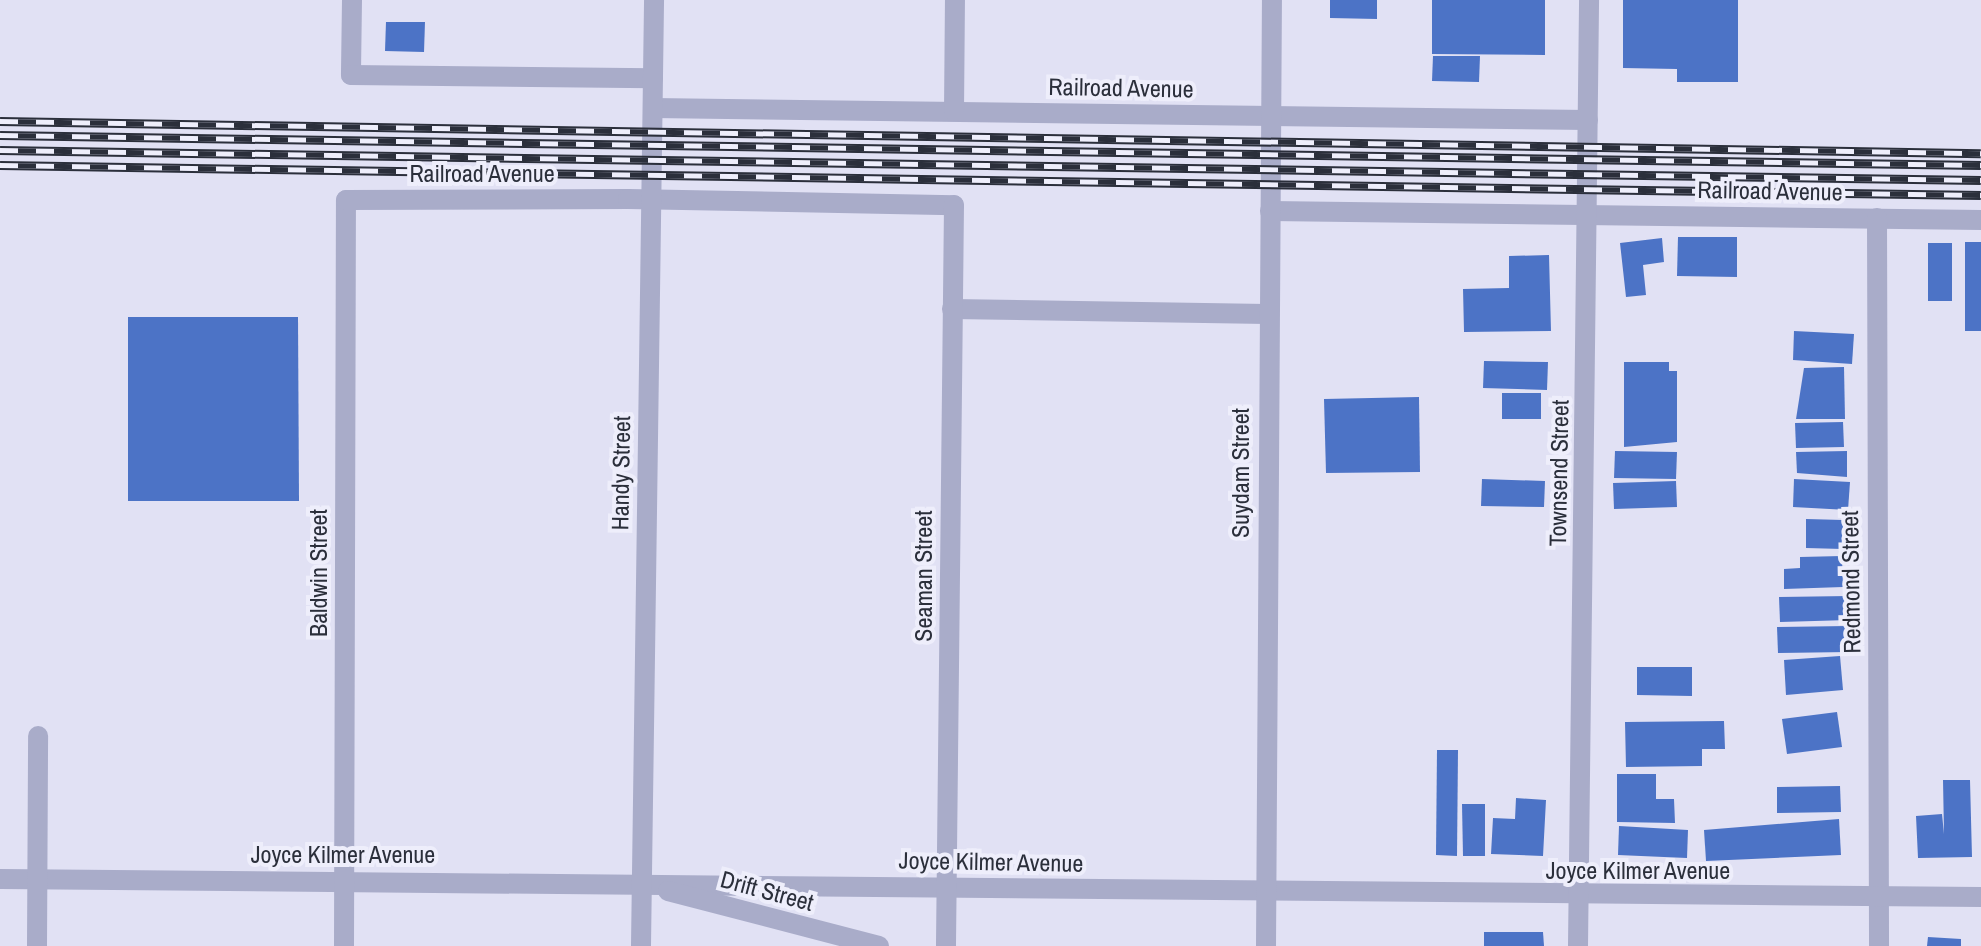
<!DOCTYPE html>
<style>
body{margin:0}
#map{position:relative;width:1981px;height:946px;overflow:hidden;background:#e1e1f4;font-family:"Archivo Narrow",sans-serif}
div>[style]{position:absolute}
.building>*{inset:0;background:#4c73c6}
.minor>*{height:20px;margin:-10px;padding:0 10px;transform-origin:10px;border-radius:10px;background:#a9acc9}
.rail>*{height:9px;margin-top:-4.5px;transform-origin:0;background:repeating-linear-gradient(90deg,#eeeefb 0 18px,#2b2f3b 0 36px);box-sizing:border-box;border-block:2px solid #2b2f3b}
span{translate:-50% -50%;white-space:nowrap;text-align:center;line-height:1.15;-webkit-text-stroke:8px #eeeefb;paint-order:stroke}
.street-label{font-size:24px;color:#2b2f3b}
</style>
<div id="map">
<div class="building">
<i style="clip-path:polygon(1330px 0,1377px 0,1377px 19px,1330px 18px)"></i>
<i style="clip-path:polygon(1432px 0,1545px 0,1545px 55px,1432px 54px)"></i>
<i style="clip-path:polygon(1623px 0,1738px 0,1738px 82px,1677px 82px,1677px 69px,1623px 68px)"></i>
<i style="clip-path:polygon(386px 22px,425px 22px,424px 52px,385px 51px)"></i>
<i style="clip-path:polygon(1433px 56px,1480px 56px,1479px 82px,1432px 81px)"></i>
<i style="clip-path:polygon(1678px 237px,1737px 237px,1737px 277px,1677px 276px)"></i>
<i style="clip-path:polygon(1662px 238px,1664px 262px,1643px 265px,1646px 295px,1626px 297px,1620px 243px)"></i>
<i style="clip-path:polygon(1965px 242px,1981px 242px,1981px 331px,1965px 331px)"></i>
<i style="clip-path:polygon(1928px 243px,1952px 243px,1952px 301px,1928px 301px)"></i>
<i style="clip-path:polygon(1549px 255px,1551px 331px,1464px 332px,1463px 289px,1509px 288px,1509px 256px)"></i>
<i style="clip-path:polygon(128px 317px,298px 317px,299px 501px,128px 501px)"></i>
<i style="clip-path:polygon(1794px 331px,1854px 334px,1852px 364px,1793px 360px)"></i>
<i style="clip-path:polygon(1484px 361px,1548px 362px,1547px 390px,1483px 388px)"></i>
<i style="clip-path:polygon(1624px 362px,1669px 362px,1669px 371px,1677px 371px,1677px 442px,1624px 447px)"></i>
<i style="clip-path:polygon(1844px 367px,1845px 419px,1796px 419px,1804px 368px)"></i>
<i style="clip-path:polygon(1502px 393px,1541px 393px,1541px 419px,1502px 419px)"></i>
<i style="clip-path:polygon(1419px 397px,1420px 472px,1326px 473px,1324px 399px)"></i>
<i style="clip-path:polygon(1843px 422px,1844px 447px,1796px 448px,1795px 423px)"></i>
<i style="clip-path:polygon(1615px 451px,1677px 452px,1676px 479px,1614px 478px)"></i>
<i style="clip-path:polygon(1847px 451px,1847px 477px,1797px 473px,1796px 452px)"></i>
<i style="clip-path:polygon(1482px 479px,1545px 481px,1544px 507px,1481px 506px)"></i>
<i style="clip-path:polygon(1794px 479px,1850px 482px,1848px 510px,1793px 507px)"></i>
<i style="clip-path:polygon(1676px 481px,1677px 507px,1614px 509px,1613px 483px)"></i>
<i style="clip-path:polygon(1806px 519px,1843px 520px,1843px 549px,1806px 548px)"></i>
<i style="clip-path:polygon(1842px 556px,1843px 587px,1784px 589px,1784px 569px,1800px 568px,1800px 557px)"></i>
<i style="clip-path:polygon(1849px 596px,1849px 620px,1780px 622px,1779px 597px)"></i>
<i style="clip-path:polygon(1848px 626px,1849px 652px,1778px 653px,1777px 627px)"></i>
<i style="clip-path:polygon(1840px 656px,1843px 690px,1786px 695px,1784px 660px)"></i>
<i style="clip-path:polygon(1637px 667px,1692px 667px,1692px 696px,1637px 695px)"></i>
<i style="clip-path:polygon(1837px 712px,1842px 747px,1787px 754px,1782px 719px)"></i>
<i style="clip-path:polygon(1724px 721px,1725px 749px,1702px 749px,1702px 766px,1626px 767px,1625px 722px)"></i>
<i style="clip-path:polygon(1437px 750px,1458px 750px,1457px 856px,1436px 855px)"></i>
<i style="clip-path:polygon(1617px 774px,1656px 774px,1656px 799px,1674px 799px,1675px 823px,1617px 822px)"></i>
<i style="clip-path:polygon(1943px 780px,1970px 780px,1972px 857px,1918px 858px,1916px 816px,1942px 814px,1944px 834px)"></i>
<i style="clip-path:polygon(1840px 786px,1841px 812px,1777px 813px,1777px 787px)"></i>
<i style="clip-path:polygon(1516px 798px,1546px 800px,1543px 856px,1491px 854px,1493px 818px,1515px 819px)"></i>
<i style="clip-path:polygon(1462px 804px,1485px 804px,1485px 856px,1463px 856px)"></i>
<i style="clip-path:polygon(1839px 819px,1841px 855px,1706px 861px,1704px 830px)"></i>
<i style="clip-path:polygon(1619px 826px,1688px 830px,1687px 858px,1618px 855px)"></i>
<i style="clip-path:polygon(1484px 932px,1543px 932px,1544px 946px,1484px 946px)"></i>
<i style="clip-path:polygon(1928px 937px,1961px 939px,1961px 946px,1927px 946px)"></i>
</div>
<div class="minor">
<i style="left:352px;top:0;width:75px;rotate:90.8deg"></i>
<i style="left:351px;top:75px;width:302px;rotate:0.6deg"></i>
<i style="left:653px;top:108px;width:935px;rotate:0.74deg"></i>
<i style="left:954px;top:111px;width:111px;rotate:-89.5deg"></i>
<i style="left:1270px;top:211px;width:711px;rotate:0.73deg"></i>
<i style="left:1877px;top:218px;width:728px;rotate:89.84deg"></i>
<i style="left:952px;top:309px;width:315px;rotate:0.9deg"></i>
<i style="left:0;top:879px;width:1981px;rotate:0.52deg"></i>
<i style="left:668px;top:891px;width:218px;rotate:14.6deg"></i>
<i style="left:37px;top:946px;width:210px;rotate:-89.7deg"></i>
<i style="left:344px;top:946px;width:746px;rotate:-89.85deg"></i>
<i style="left:346px;top:200px;width:282px;rotate:-0.2deg"></i>
<i style="left:628px;top:199px;width:326px;rotate:1.1deg"></i>
<i style="left:954px;top:205px;width:741px;rotate:90.62deg"></i>
<i style="left:641px;top:946px;width:946px;rotate:-89.21deg"></i>
<i style="left:1266px;top:946px;width:946px;rotate:-89.64deg"></i>
<i style="left:1578px;top:946px;width:946px;rotate:-89.33deg"></i>
</div>
<div class="rail">
<i style="left:0;top:121px;width:1981px;rotate:0.93deg"></i>
<i style="left:0;top:135px;width:1981px;rotate:0.87deg"></i>
<i style="left:0;top:150px;width:1981px;rotate:0.87deg"></i>
<i style="left:0;top:165px;width:1981px;rotate:0.87deg"></i>
</div>
<div class="street-label">
<span style="left:1121px;top:88px;rotate:1deg">Railroad Avenue</span>
<span style="left:482px;top:174px">Railroad Avenue</span>
<span style="left:1770px;top:191px;rotate:1deg">Railroad Avenue</span>
<span style="left:621px;top:473px;rotate:-89deg">Handy Street</span>
<span style="left:1241px;top:473px;rotate:-90deg">Suydam Street</span>
<span style="left:1559px;top:473px;rotate:-89deg">Townsend Street</span>
<span style="left:319px;top:573px;rotate:-90deg">Baldwin Street</span>
<span style="left:924px;top:576px;rotate:-90deg">Seaman Street</span>
<span style="left:1851px;top:582px;rotate:-91deg">Redmond Street</span>
<span style="left:343px;top:855px">Joyce Kilmer Avenue</span>
<span style="left:991px;top:862px;rotate:1deg">Joyce Kilmer Avenue</span>
<span style="left:1638px;top:871px">Joyce Kilmer Avenue</span>
<span style="left:767px;top:891px;rotate:15deg">Drift Street</span>
</div>
</div>
